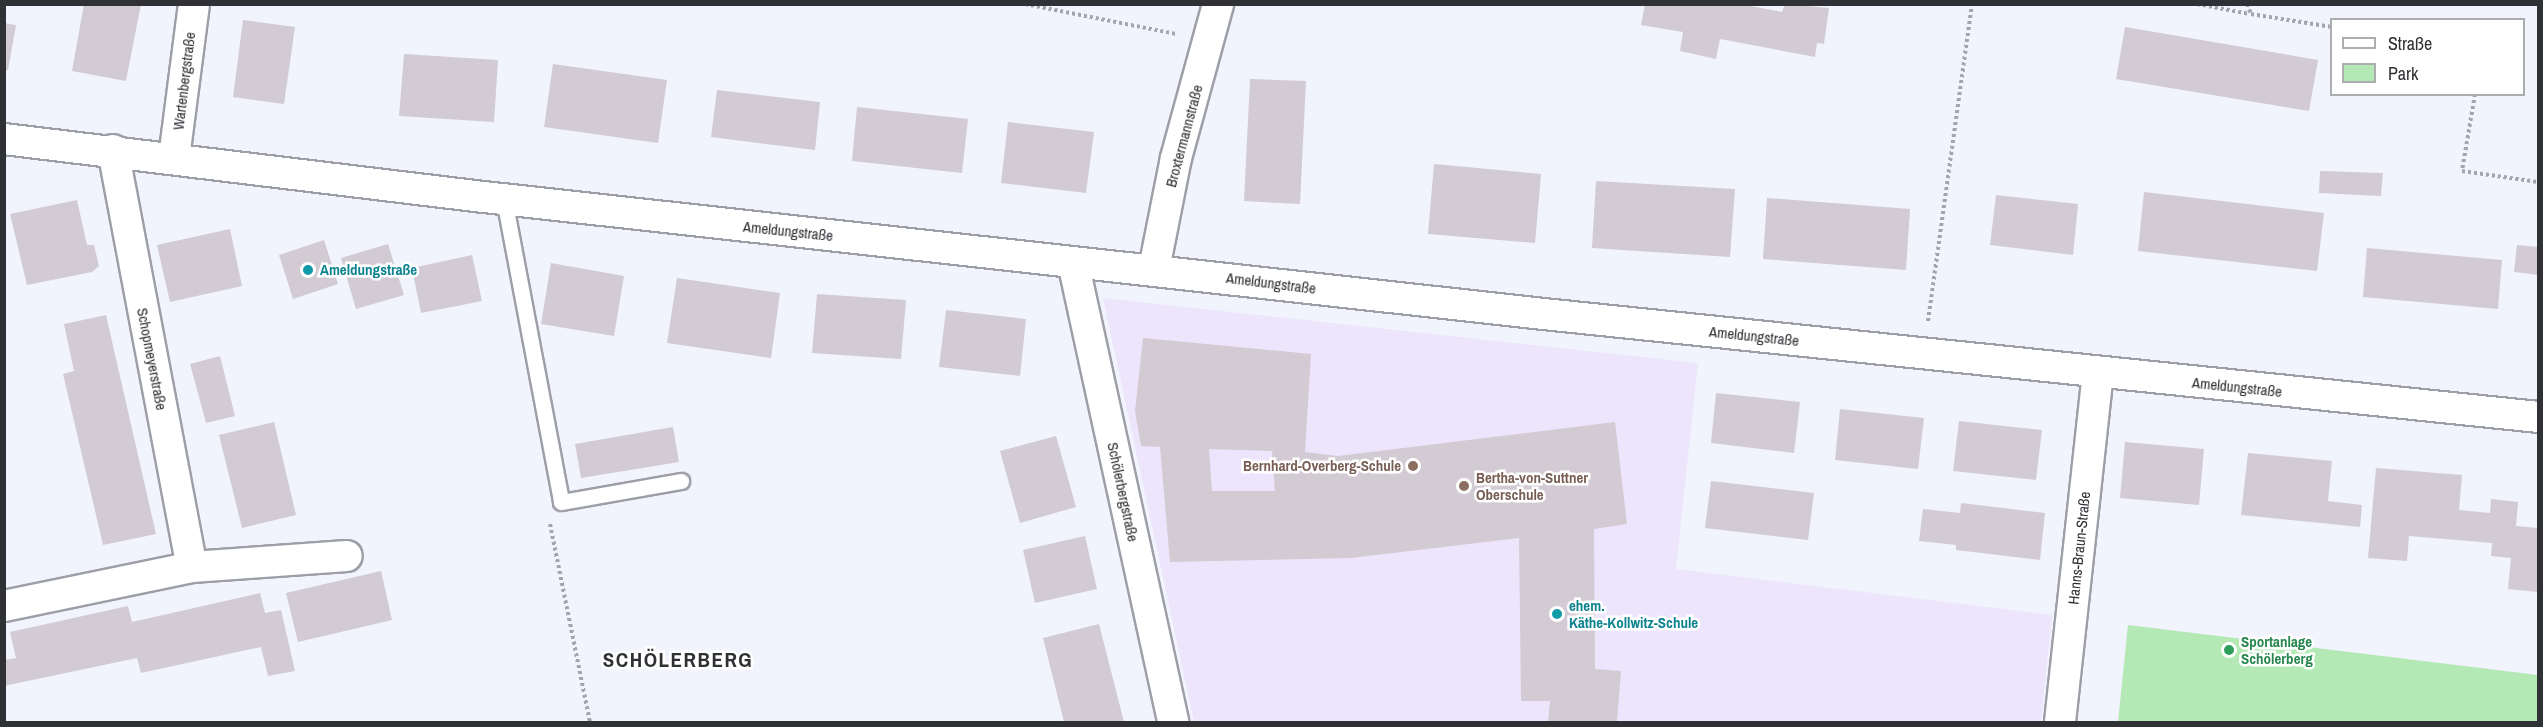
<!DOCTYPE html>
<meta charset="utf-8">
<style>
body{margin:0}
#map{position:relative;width:2543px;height:727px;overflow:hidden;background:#f1f3fd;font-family:"Archivo Narrow",sans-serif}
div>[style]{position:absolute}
.education>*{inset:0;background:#ede5fb}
.green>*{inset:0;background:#b4e9b5}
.building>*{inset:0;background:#d2cbd3}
.path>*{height:4px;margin-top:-2px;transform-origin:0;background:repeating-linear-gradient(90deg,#a3a5ad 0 3px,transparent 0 6px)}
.roads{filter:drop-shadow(2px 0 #9d9ea7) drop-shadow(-2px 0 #9d9ea7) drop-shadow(0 2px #9d9ea7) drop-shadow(0 -2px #9d9ea7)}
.service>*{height:15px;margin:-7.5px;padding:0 7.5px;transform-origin:7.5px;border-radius:7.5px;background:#fff}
.minor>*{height:30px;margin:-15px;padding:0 15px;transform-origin:15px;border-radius:15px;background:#fff}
.dots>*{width:16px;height:16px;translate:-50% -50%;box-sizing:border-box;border:3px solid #fff;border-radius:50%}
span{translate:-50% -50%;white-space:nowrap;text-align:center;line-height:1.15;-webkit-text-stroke:5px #fff;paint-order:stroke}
.street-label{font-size:15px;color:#303135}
.culture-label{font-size:15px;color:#0d838f;font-weight:700}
.left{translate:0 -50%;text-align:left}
.education-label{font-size:15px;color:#785e54;font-weight:700}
.right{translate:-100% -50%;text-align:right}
.leisure-label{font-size:15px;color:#27864d;font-weight:700}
.district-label{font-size:21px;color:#303135;font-weight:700;letter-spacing:1.5px}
.frame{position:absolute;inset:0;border:6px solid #303135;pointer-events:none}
.legend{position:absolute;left:2330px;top:18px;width:195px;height:78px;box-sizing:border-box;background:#fff;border:2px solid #acadae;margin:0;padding:8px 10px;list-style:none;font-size:18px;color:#303135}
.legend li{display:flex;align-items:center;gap:12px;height:30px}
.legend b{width:30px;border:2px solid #acadae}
</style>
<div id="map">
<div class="education">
<i style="clip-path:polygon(1103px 298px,1698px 363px,1676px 569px,2052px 615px,2041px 722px,1194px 722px)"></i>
</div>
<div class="green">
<i style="clip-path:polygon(2128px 625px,2538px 675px,2538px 722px,2118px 722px)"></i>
</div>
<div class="building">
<i style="clip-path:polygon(84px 4px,141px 4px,126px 81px,72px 71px)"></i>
<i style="clip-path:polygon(1645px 4px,1740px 4px,1782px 12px,1785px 4px,1829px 8px,1824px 44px,1817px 43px,1815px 57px,1720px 39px,1716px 59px,1680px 51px,1683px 32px,1641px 25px)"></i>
<i style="clip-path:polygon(243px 20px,295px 27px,284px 104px,233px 97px)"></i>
<i style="clip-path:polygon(4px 23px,16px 25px,8px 70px,4px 70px)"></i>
<i style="clip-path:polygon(2125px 27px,2318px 60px,2309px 111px,2116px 79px)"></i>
<i style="clip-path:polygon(404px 54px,498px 60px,494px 122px,399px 116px)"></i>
<i style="clip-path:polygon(553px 64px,667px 80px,658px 143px,544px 127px)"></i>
<i style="clip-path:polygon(1250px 79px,1306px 81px,1300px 204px,1244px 201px)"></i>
<i style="clip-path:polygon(717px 90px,820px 102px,815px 150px,711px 137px)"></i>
<i style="clip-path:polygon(857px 107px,968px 119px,962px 173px,852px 161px)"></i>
<i style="clip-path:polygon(1008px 122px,1094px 132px,1086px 193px,1001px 183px)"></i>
<i style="clip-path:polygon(1434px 164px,1541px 174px,1535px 243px,1428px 234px)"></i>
<i style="clip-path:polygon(2320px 171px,2383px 173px,2381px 196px,2319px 193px)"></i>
<i style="clip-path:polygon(1596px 181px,1735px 189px,1730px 257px,1592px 248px)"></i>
<i style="clip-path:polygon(2144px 192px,2324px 213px,2317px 271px,2138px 251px)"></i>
<i style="clip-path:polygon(1996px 195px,2078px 204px,2073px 255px,1990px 245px)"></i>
<i style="clip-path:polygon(1767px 198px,1910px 209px,1906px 270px,1763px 259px)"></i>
<i style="clip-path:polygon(77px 200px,87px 245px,94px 245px,99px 266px,92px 272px,27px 285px,10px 214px)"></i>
<i style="clip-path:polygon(230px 229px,242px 286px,170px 302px,157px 245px)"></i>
<i style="clip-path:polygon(324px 240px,338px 284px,293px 299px,279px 255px)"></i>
<i style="clip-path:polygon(388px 244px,404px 295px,356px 309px,341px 258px)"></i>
<i style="clip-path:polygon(2517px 245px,2538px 247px,2538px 275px,2514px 272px)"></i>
<i style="clip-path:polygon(2367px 248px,2502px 260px,2498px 309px,2363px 297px)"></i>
<i style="clip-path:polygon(472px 255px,482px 301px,421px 313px,412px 268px)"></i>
<i style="clip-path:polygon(551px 263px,624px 276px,614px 336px,541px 324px)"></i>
<i style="clip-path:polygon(677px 278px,780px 293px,771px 358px,667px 343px)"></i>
<i style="clip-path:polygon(817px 294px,906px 300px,901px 359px,812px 353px)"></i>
<i style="clip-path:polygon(946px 310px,1026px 319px,1020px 376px,939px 367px)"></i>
<i style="clip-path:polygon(106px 315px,156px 534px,103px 545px,63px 374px,74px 371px,64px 324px)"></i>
<i style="clip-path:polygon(evenodd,1143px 338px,1311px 354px,1305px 452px,1338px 456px,1615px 422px,1627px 524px,1594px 529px,1595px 669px,1621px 671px,1617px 722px,1548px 722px,1550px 701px,1521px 701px,1519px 538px,1351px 558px,1170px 562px,1160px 447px,1141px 446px,1135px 411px,1143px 338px,1209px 449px,1272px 451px,1275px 491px,1212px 491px,1209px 449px)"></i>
<i style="clip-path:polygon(220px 356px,235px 416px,206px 423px,190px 364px)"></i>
<i style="clip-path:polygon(1716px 393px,1800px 402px,1794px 453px,1711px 443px)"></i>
<i style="clip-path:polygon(1840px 409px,1924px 418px,1918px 469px,1835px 460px)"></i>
<i style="clip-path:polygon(1959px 421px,2042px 430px,2036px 480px,1953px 471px)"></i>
<i style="clip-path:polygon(274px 422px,296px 515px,242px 528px,219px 435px)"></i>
<i style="clip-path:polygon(673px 427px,679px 462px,581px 478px,575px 444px)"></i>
<i style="clip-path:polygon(1056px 436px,1076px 507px,1020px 523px,1000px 451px)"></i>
<i style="clip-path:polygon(2125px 442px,2204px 449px,2199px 505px,2120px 498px)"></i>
<i style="clip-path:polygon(2248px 453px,2332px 461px,2328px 501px,2362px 505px,2360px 527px,2241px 515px)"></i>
<i style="clip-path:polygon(2376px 468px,2462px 475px,2459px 510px,2490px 513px,2491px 499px,2518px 502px,2516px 526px,2538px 528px,2538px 592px,2508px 589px,2511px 558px,2491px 556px,2492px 543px,2409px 536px,2407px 561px,2368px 558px)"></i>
<i style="clip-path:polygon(1711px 481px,1814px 493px,1808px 540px,1705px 528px)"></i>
<i style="clip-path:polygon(1961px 503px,2045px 513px,2040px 560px,1956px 550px,1956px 545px,1919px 541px,1923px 509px,1960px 513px)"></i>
<i style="clip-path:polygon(1085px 536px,1097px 589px,1035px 603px,1023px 550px)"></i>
<i style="clip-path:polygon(381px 571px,392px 620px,298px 642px,286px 593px)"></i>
<i style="clip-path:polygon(260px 593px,265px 613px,281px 610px,295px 671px,268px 676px,261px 647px,141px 673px,137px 658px,4px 686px,4px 660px,16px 658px,10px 632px,128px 606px,132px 622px)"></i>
<i style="clip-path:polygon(1099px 624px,1124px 722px,1064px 722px,1043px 638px)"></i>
</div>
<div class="path">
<i style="left:1025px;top:4px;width:155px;rotate:11.2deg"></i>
<i style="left:2197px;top:4px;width:54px;rotate:10.7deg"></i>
<i style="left:2247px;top:4px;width:11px;rotate:68deg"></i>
<i style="left:2251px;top:14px;width:82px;rotate:9.1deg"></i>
<i style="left:2475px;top:94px;width:78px;rotate:99.6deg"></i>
<i style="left:2462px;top:171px;width:77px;rotate:8.2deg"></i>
<i style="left:1928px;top:321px;width:320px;rotate:-82.1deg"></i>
<i style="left:550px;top:524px;width:202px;rotate:78.6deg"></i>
</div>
<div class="roads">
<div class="service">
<i style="left:504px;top:199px;width:308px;rotate:79.3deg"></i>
<i style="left:561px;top:502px;width:122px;rotate:-9.9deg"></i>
</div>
<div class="minor">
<i style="left:4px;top:139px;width:483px;rotate:6.9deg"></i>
<i style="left:484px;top:197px;width:1056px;rotate:6.3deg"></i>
<i style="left:1534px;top:313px;width:1009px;rotate:5.91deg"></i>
<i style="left:113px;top:150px;width:424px;rotate:79.3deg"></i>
<i style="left:174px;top:158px;width:155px;rotate:-82.6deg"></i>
<i style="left:1073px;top:262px;width:471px;rotate:77.7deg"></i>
<i style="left:1154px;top:269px;width:113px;rotate:-78.8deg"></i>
<i style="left:1176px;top:158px;width:160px;rotate:-74.7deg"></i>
<i style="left:4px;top:606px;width:192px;rotate:-11.7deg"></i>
<i style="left:192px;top:567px;width:155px;rotate:-4.1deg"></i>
<i style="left:2060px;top:722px;width:350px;rotate:-83.8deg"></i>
</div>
</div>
<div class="dots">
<i style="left:308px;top:270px;background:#0f9aa8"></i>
<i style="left:1413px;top:466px;background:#8d6e63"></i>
<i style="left:1464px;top:486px;background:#8d6e63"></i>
<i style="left:1557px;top:614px;background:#0f9aa8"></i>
<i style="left:2229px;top:650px;background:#2e9e5b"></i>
</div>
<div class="street-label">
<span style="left:184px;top:81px;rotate:-83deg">Wartenbergstraße</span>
<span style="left:1184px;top:136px;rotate:-75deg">Broxtermannstraße</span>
<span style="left:788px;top:231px;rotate:6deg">Ameldungstraße</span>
<span style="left:1271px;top:283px;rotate:7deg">Ameldungstraße</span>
<span style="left:1754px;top:336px;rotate:6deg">Ameldungstraße</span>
<span style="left:152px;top:359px;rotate:79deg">Schopmeyerstraße</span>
<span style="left:2237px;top:387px;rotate:6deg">Ameldungstraße</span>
<span style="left:1123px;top:492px;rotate:78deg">Schölerbergstraße</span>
<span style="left:2079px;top:548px;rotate:-84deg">Hanns-Braun-Straße</span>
</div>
<div class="culture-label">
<span class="left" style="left:320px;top:270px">Ameldungstraße</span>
<span class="left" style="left:1569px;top:614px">ehem.<br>Käthe-Kollwitz-Schule</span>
</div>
<div class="education-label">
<span class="right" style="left:1401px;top:466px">Bernhard-Overberg-Schule</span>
<span class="left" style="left:1476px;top:486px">Bertha-von-Suttner<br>Oberschule</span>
</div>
<div class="leisure-label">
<span class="left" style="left:2241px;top:650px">Sportanlage<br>Schölerberg</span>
</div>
<div class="district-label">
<span style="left:678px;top:660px">SCHÖLERBERG</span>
</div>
<div class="frame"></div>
<ul class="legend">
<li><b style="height:8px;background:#fff"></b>Straße</li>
<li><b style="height:16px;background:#b4e9b5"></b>Park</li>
</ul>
</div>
